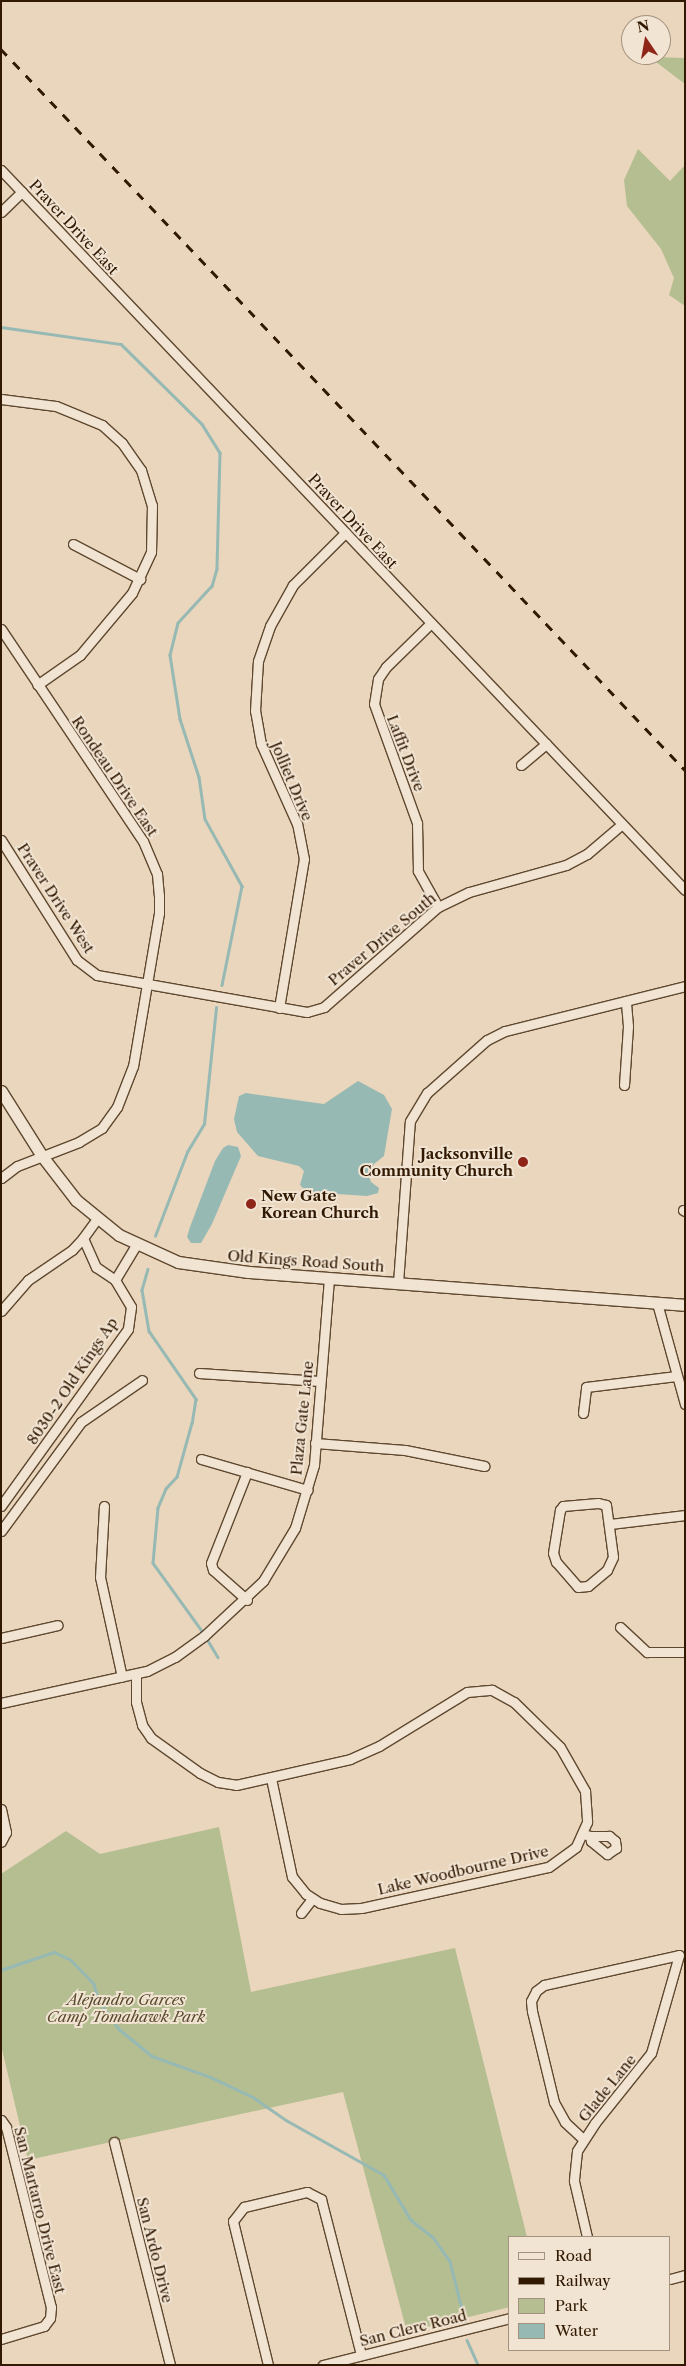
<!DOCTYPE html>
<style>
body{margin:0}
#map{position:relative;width:686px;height:2366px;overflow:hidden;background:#e9d6bc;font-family:"Libre Caslon Text",serif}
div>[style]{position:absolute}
.green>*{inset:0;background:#b5be91}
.water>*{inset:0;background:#97b9b4}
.stream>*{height:2.5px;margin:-1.25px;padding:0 1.25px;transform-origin:1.25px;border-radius:1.25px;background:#97b9b4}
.roads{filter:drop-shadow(1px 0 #5f482f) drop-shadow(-1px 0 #5f482f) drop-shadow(0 1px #5f482f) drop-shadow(0 -1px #5f482f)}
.minor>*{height:9px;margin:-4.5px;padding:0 4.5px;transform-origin:4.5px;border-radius:4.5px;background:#f1e4d3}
.tertiary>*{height:11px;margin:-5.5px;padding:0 5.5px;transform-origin:5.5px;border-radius:5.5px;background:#f1e4d3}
.rail>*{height:2.5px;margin-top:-1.25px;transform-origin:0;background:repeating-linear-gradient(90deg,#311800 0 9px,transparent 0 18px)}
.dots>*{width:14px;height:14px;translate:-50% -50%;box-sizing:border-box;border:2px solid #f1e4d3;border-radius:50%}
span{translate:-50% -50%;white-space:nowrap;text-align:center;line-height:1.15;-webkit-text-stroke:4px #f1e4d3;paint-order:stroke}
.street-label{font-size:15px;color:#311800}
.poi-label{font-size:15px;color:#311800;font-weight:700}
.right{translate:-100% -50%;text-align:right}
.left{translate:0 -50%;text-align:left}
.park-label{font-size:15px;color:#594a2c;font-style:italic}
.frame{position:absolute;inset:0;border:2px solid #311800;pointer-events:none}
.legend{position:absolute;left:508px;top:2236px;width:162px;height:115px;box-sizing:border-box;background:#f1e4d3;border:1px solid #a4927f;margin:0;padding:6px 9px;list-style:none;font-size:15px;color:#311800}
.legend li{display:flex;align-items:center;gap:10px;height:25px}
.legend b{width:25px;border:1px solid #a4927f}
.north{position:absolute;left:621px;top:15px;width:50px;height:50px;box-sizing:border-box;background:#f1e4d3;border:1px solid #a4927f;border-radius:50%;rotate:348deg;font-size:14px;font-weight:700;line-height:20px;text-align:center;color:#311800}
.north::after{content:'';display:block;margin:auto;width:18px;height:22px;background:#8f2418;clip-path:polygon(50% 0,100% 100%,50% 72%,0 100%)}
</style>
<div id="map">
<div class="green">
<i style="clip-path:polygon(656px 57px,685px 58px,685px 84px,656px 62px)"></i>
<i style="clip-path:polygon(638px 149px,670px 181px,685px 165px,685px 306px,669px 295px,674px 278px,661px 249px,627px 206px,624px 180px)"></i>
<i style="clip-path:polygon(219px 1827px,251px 1992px,455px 1948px,527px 2237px,510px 2237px,510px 2307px,407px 2332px,343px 2092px,28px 2160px,1px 2045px,1px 1874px,66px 1831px,100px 1854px)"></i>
</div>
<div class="water">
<i style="clip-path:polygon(358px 1081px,384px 1095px,392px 1109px,384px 1156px,374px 1164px,369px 1176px,371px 1182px,379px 1188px,378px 1193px,367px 1196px,307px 1192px,300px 1185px,304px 1171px,299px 1166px,258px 1156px,237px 1132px,234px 1119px,239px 1096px,246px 1093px,324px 1104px)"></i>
<i style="clip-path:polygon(228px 1145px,238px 1147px,241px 1156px,212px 1224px,201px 1243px,191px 1243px,187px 1237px,190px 1227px,215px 1161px,223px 1148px)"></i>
</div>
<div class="stream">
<i style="left:1px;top:327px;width:121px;rotate:8.1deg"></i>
<i style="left:121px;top:344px;width:114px;rotate:44.6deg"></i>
<i style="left:202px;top:424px;width:34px;rotate:58deg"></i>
<i style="left:220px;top:453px;width:116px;rotate:91.5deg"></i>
<i style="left:217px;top:569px;width:18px;rotate:106deg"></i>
<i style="left:212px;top:586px;width:50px;rotate:132.6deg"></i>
<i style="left:178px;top:623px;width:33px;rotate:104deg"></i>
<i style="left:170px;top:655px;width:65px;rotate:81.1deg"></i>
<i style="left:180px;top:719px;width:61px;rotate:71.9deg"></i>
<i style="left:199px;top:777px;width:42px;rotate:81.9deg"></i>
<i style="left:205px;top:819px;width:77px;rotate:61.1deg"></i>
<i style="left:242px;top:886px;width:101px;rotate:101.4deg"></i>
<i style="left:155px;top:1236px;width:90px;rotate:-69.1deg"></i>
<i style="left:187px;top:1152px;width:33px;rotate:-59deg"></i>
<i style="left:204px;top:1124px;width:117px;rotate:-84.1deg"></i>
<i style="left:148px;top:1269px;width:22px;rotate:106deg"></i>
<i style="left:142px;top:1290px;width:42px;rotate:80.3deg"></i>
<i style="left:149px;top:1331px;width:83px;rotate:55.3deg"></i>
<i style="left:196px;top:1399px;width:24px;rotate:99deg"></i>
<i style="left:192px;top:1423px;width:56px;rotate:105.5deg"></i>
<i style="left:177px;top:1477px;width:16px;rotate:133deg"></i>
<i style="left:166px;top:1489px;width:21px;rotate:113deg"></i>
<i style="left:158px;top:1508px;width:55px;rotate:95.2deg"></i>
<i style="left:153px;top:1563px;width:84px;rotate:54.2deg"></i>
<i style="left:207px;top:1639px;width:21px;rotate:59deg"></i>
<i style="left:1px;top:1970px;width:56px;rotate:-18.8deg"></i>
<i style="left:54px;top:1952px;width:19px;rotate:25deg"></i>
<i style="left:71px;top:1960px;width:33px;rotate:46deg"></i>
<i style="left:94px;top:1984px;width:16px;rotate:75deg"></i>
<i style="left:98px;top:1999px;width:37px;rotate:55deg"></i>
<i style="left:119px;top:2029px;width:43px;rotate:39.3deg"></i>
<i style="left:152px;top:2056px;width:59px;rotate:19.7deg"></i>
<i style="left:208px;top:2076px;width:50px;rotate:25deg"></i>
<i style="left:253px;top:2097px;width:40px;rotate:34.9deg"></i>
<i style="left:286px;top:2120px;width:112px;rotate:29.3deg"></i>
<i style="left:384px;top:2175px;width:52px;rotate:59deg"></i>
<i style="left:411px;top:2220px;width:28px;rotate:38deg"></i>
<i style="left:433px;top:2237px;width:29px;rotate:55deg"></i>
<i style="left:450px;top:2261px;width:62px;rotate:76deg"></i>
<i style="left:467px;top:2340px;width:27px;rotate:66deg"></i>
</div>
<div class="roads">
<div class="minor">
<i style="left:1px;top:170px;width:993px;rotate:46.47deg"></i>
<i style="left:1px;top:212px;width:29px;rotate:-44deg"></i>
<i style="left:1px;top:399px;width:55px;rotate:7.3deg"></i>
<i style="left:56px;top:406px;width:50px;rotate:22.4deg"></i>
<i style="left:102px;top:425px;width:27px;rotate:42deg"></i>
<i style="left:122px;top:443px;width:33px;rotate:55deg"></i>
<i style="left:141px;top:470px;width:37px;rotate:73deg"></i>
<i style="left:152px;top:505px;width:47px;rotate:91.2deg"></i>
<i style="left:151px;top:552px;width:45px;rotate:114.9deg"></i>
<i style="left:132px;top:593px;width:81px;rotate:130deg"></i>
<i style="left:80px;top:655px;width:52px;rotate:145.1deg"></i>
<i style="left:73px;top:544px;width:76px;rotate:27.6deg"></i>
<i style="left:431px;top:623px;width:63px;rotate:135.6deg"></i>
<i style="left:386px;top:667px;width:14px;rotate:124deg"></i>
<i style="left:378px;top:679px;width:25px;rotate:99deg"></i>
<i style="left:374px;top:704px;width:127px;rotate:70.1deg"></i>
<i style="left:417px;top:823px;width:48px;rotate:88.8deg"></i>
<i style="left:418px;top:871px;width:41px;rotate:60.9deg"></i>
<i style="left:1px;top:629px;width:255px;rotate:56.2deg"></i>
<i style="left:143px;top:841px;width:36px;rotate:67deg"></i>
<i style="left:157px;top:874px;width:21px;rotate:85deg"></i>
<i style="left:159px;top:895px;width:18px;rotate:90deg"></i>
<i style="left:159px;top:913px;width:155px;rotate:99.6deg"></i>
<i style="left:133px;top:1066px;width:44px;rotate:111.3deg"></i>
<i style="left:117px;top:1107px;width:26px;rotate:126deg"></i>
<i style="left:102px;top:1128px;width:27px;rotate:149deg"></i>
<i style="left:79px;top:1142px;width:66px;rotate:158.8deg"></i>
<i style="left:17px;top:1166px;width:20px;rotate:143deg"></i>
<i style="left:521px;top:765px;width:33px;rotate:-40deg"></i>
<i style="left:1px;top:840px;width:142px;rotate:57.7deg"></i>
<i style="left:77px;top:960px;width:25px;rotate:37deg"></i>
<i style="left:97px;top:975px;width:213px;rotate:10deg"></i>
<i style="left:307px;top:1012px;width:18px;rotate:-16deg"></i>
<i style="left:324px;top:1007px;width:152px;rotate:-41.3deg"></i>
<i style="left:438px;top:907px;width:34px;rotate:-26deg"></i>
<i style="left:469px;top:892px;width:101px;rotate:-15.6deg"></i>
<i style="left:566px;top:865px;width:24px;rotate:-28deg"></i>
<i style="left:587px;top:854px;width:46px;rotate:-40.6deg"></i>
<i style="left:279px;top:1008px;width:151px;rotate:-80.5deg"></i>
<i style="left:304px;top:859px;width:36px;rotate:-101deg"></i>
<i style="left:297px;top:824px;width:88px;rotate:-114.2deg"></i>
<i style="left:261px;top:744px;width:34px;rotate:-100deg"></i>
<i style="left:255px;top:711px;width:50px;rotate:-86.6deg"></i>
<i style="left:258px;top:661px;width:37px;rotate:-71deg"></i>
<i style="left:270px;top:626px;width:47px;rotate:-60.7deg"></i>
<i style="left:293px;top:585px;width:74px;rotate:-45deg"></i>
<i style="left:624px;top:1085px;width:59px;rotate:-86.1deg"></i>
<i style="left:628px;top:1026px;width:25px;rotate:-95deg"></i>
<i style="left:683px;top:1210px;width:2px;rotate:27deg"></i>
<i style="left:83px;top:1238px;width:24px;rotate:-54deg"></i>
<i style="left:115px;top:1280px;width:41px;rotate:-59deg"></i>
<i style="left:398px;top:1283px;width:162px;rotate:-85.8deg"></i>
<i style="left:410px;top:1121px;width:33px;rotate:-59deg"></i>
<i style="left:427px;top:1093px;width:80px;rotate:-41.5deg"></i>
<i style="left:487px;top:1040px;width:20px;rotate:-27deg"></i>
<i style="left:505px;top:1031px;width:186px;rotate:-14deg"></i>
<i style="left:657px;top:1303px;width:105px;rotate:74.5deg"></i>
<i style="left:1px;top:1311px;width:41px;rotate:-48.9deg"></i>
<i style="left:28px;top:1280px;width:53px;rotate:-34.3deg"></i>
<i style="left:72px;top:1250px;width:16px;rotate:-47deg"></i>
<i style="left:83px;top:1238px;width:32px;rotate:66deg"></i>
<i style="left:96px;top:1267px;width:23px;rotate:34deg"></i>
<i style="left:115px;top:1280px;width:31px;rotate:59deg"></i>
<i style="left:131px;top:1307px;width:22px;rotate:98deg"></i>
<i style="left:128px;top:1329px;width:218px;rotate:125.7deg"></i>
<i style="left:199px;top:1373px;width:121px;rotate:3.8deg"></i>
<i style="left:583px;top:1413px;width:26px;rotate:-83deg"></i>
<i style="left:586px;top:1387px;width:91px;rotate:-7deg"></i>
<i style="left:315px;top:1443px;width:90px;rotate:4.4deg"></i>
<i style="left:405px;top:1450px;width:81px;rotate:11.4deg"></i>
<i style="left:201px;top:1459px;width:111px;rotate:16.2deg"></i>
<i style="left:598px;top:1503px;width:8px;rotate:14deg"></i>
<i style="left:606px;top:1505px;width:52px;rotate:82.3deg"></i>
<i style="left:613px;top:1557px;width:14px;rotate:115deg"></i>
<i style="left:607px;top:1570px;width:25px;rotate:140deg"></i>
<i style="left:588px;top:1586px;width:10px;rotate:174deg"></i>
<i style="left:578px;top:1587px;width:33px;rotate:-131deg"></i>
<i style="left:556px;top:1562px;width:9px;rotate:-108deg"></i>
<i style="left:553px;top:1553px;width:44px;rotate:-80.8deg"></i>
<i style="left:560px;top:1510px;width:5px;rotate:-53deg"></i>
<i style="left:563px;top:1506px;width:35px;rotate:-5deg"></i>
<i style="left:104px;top:1506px;width:71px;rotate:93.2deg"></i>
<i style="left:100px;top:1577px;width:102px;rotate:77.6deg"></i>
<i style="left:610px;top:1524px;width:76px;rotate:-6.8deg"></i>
<i style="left:1px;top:1531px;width:135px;rotate:-53.7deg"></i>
<i style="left:81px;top:1422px;width:74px;rotate:-34.5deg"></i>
<i style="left:247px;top:1600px;width:45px;rotate:-138.6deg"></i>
<i style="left:213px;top:1570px;width:7px;rotate:-106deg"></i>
<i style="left:211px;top:1563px;width:98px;rotate:-68.4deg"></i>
<i style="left:620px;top:1627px;width:37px;rotate:43deg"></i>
<i style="left:647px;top:1652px;width:38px"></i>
<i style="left:1px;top:1638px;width:58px;rotate:-12.8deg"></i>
<i style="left:136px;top:1674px;width:28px;rotate:90deg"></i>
<i style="left:136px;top:1702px;width:24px;rotate:75deg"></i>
<i style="left:142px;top:1725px;width:16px;rotate:55deg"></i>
<i style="left:151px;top:1738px;width:60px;rotate:35.5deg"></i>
<i style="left:200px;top:1773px;width:20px;rotate:27deg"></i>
<i style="left:218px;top:1782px;width:18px;rotate:9deg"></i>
<i style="left:236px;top:1785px;width:117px;rotate:-12.8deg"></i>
<i style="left:350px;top:1759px;width:32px;rotate:-24deg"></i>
<i style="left:379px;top:1746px;width:103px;rotate:-31.5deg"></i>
<i style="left:467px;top:1692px;width:25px;rotate:-5deg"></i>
<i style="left:492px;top:1690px;width:25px;rotate:29deg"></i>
<i style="left:514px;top:1702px;width:64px;rotate:44.4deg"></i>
<i style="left:560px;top:1747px;width:51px;rotate:60.4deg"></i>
<i style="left:585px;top:1791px;width:31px;rotate:86deg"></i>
<i style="left:587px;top:1822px;width:27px;rotate:114deg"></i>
<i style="left:576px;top:1847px;width:34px;rotate:144deg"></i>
<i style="left:548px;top:1867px;width:191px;rotate:167.6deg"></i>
<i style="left:361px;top:1908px;width:20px;rotate:177deg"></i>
<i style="left:341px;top:1909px;width:22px;rotate:-164deg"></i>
<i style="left:320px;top:1903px;width:17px;rotate:-147deg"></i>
<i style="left:306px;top:1894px;width:22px;rotate:-129deg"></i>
<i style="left:292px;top:1877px;width:101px;rotate:-102deg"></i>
<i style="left:1px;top:1703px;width:149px;rotate:-12.4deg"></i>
<i style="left:147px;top:1671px;width:31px;rotate:-27deg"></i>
<i style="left:175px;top:1657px;width:36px;rotate:-36deg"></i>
<i style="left:204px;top:1636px;width:81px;rotate:-43deg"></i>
<i style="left:263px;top:1581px;width:62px;rotate:-58.9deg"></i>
<i style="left:295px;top:1528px;width:66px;rotate:-73.2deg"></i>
<i style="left:314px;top:1465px;width:188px;rotate:-85.4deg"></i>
<i style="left:1px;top:1809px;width:24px;rotate:78deg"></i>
<i style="left:6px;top:1832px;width:11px;rotate:117deg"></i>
<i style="left:583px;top:1834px;width:7px;rotate:16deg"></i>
<i style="left:590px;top:1836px;width:5px;rotate:79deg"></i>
<i style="left:591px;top:1841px;width:21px;rotate:39deg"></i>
<i style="left:607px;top:1854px;width:11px;rotate:-34deg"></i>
<i style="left:616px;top:1848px;width:7px;rotate:-98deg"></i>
<i style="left:615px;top:1841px;width:8px;rotate:-140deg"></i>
<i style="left:609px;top:1836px;width:19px;rotate:180deg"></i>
<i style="left:301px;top:1913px;width:18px;rotate:-52deg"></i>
<i style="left:1px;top:2120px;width:9px;rotate:54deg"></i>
<i style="left:6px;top:2127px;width:186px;rotate:76deg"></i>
<i style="left:51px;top:2307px;width:11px;rotate:95deg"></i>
<i style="left:50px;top:2318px;width:10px;rotate:127deg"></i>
<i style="left:44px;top:2326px;width:45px;rotate:163.2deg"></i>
<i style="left:583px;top:2139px;width:25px;rotate:-137deg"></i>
<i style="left:565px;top:2122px;width:23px;rotate:-119deg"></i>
<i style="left:554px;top:2102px;width:94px;rotate:-103.6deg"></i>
<i style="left:532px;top:2011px;width:10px;rotate:-96deg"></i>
<i style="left:531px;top:2001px;width:11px;rotate:-63deg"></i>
<i style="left:536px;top:1991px;width:10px;rotate:-37deg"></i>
<i style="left:544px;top:1985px;width:138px;rotate:-12.5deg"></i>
<i style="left:679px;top:1955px;width:102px;rotate:105.9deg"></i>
<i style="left:651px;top:2053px;width:90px;rotate:128.7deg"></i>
<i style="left:595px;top:2123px;width:33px;rotate:123deg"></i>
<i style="left:577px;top:2151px;width:30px;rotate:96deg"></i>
<i style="left:574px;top:2181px;width:57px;rotate:76.9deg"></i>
<i style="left:114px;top:2142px;width:230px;rotate:75.9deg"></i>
<i style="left:670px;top:2279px;width:16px;rotate:-15deg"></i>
<i style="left:268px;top:2365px;width:148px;rotate:-103.7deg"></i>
<i style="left:233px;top:2221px;width:18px;rotate:-52deg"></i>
<i style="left:244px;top:2207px;width:65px;rotate:-13.4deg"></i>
<i style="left:307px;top:2192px;width:16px;rotate:27deg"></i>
<i style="left:321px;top:2199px;width:161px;rotate:75.6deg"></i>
<i style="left:323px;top:2365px;width:193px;rotate:-14.1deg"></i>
</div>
<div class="tertiary">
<i style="left:1px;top:1091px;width:77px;rotate:57.8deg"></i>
<i style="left:42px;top:1156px;width:56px;rotate:52.3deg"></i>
<i style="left:76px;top:1200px;width:55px;rotate:39.1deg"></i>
<i style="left:119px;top:1235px;width:65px;rotate:24.6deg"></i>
<i style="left:178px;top:1262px;width:71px;rotate:8.1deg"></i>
<i style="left:248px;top:1272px;width:438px;rotate:4.3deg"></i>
</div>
</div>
<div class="rail">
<i style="left:1px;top:49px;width:994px;rotate:46.51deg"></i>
</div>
<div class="dots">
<i style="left:523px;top:1162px;background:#8f2418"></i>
<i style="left:251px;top:1204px;background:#8f2418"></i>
</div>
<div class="street-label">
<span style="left:74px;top:227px;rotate:47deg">Praver Drive East</span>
<span style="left:353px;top:521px;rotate:47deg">Praver Drive East</span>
<span style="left:406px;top:753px;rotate:69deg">Laffit Drive</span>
<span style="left:115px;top:776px;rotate:56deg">Rondeau Drive East</span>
<span style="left:292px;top:781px;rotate:67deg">Jolliet Drive</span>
<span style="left:56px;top:898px;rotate:57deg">Praver Drive West</span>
<span style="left:382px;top:939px;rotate:-40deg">Praver Drive South</span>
<span style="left:306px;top:1261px;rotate:4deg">Old Kings Road South</span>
<span style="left:72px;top:1381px;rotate:-56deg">8030-2 Old Kings Ap</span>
<span style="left:302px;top:1418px;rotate:-84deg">Plaza Gate Lane</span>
<span style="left:463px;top:1870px;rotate:-13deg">Lake Woodbourne Drive</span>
<span style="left:607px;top:2088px;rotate:-51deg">Glade Lane</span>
<span style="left:40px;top:2210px;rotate:76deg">San Martarro Drive East</span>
<span style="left:155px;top:2250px;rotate:76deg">San Ardo Drive</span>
<span style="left:413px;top:2328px;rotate:-14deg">San Clerc Road</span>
</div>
<div class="poi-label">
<span class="right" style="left:513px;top:1162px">Jacksonville<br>Community Church</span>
<span class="left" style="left:261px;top:1204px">New Gate<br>Korean Church</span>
</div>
<div class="park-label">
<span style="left:126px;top:2008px">Alejandro Garces<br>Camp Tomahawk Park</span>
</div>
<div class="frame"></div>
<ul class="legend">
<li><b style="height:6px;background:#f1e4d3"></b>Road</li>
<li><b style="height:6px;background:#311800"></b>Railway</li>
<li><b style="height:14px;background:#b5be91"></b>Park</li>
<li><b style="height:14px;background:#97b9b4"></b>Water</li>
</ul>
<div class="north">N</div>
</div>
